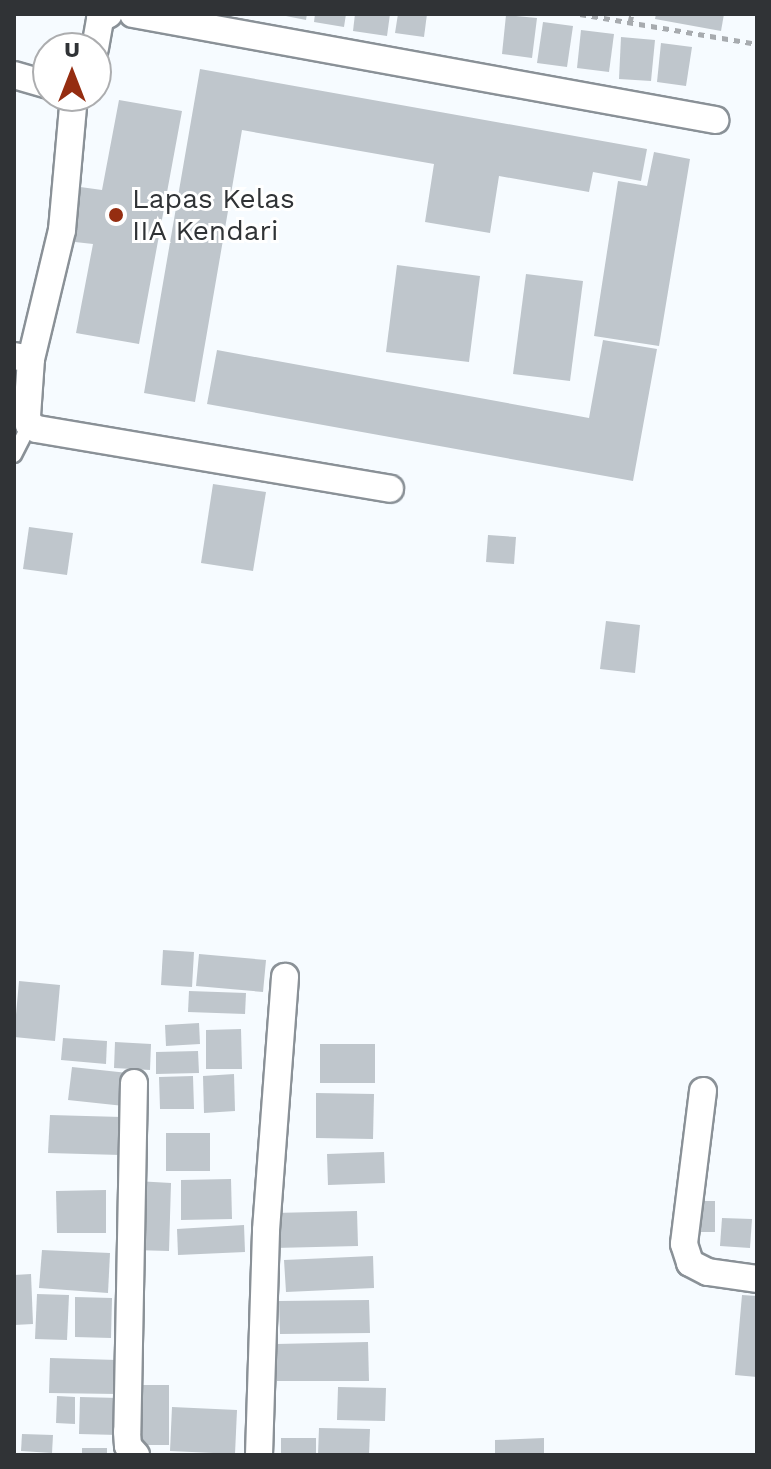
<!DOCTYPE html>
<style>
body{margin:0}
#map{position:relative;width:771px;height:1469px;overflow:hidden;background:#f6fbff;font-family:"Work Sans",sans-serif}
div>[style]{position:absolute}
.building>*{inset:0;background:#bfc6cc}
.path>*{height:5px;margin-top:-2.5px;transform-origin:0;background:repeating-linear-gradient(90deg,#a7abaf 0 6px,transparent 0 12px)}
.roads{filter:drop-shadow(2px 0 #8a9197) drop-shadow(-2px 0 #8a9197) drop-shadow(0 2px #8a9197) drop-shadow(0 -2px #8a9197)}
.service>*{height:14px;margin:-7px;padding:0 7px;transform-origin:7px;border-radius:7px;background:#fff}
.minor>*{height:26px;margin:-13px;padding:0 13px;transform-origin:13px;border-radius:13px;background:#fff}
.dots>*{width:22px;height:22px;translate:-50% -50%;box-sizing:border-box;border:4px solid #fff;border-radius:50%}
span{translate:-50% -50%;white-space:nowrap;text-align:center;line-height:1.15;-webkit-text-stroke:6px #fff;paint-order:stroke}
.poi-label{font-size:28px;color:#303336}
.left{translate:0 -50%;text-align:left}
.frame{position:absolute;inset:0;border:16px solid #303336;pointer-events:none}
.north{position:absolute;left:32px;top:32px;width:80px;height:80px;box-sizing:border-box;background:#fff;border:2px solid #acadaf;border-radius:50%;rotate:0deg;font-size:22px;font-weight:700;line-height:32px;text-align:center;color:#303336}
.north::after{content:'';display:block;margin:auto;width:28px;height:36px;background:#952d11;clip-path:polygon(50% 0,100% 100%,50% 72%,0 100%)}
</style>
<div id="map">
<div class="building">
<i style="clip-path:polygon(276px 14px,307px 14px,306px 20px)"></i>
<i style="clip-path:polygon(315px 14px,346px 14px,344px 27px,314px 22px)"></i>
<i style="clip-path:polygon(355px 14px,390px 14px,387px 36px,353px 31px)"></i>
<i style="clip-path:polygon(398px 14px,427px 14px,424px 37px,395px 33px)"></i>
<i style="clip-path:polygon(656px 14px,724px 14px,721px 31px,655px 19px)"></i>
<i style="clip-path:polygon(506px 15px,537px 18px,532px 58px,502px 54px)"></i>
<i style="clip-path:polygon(543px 22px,573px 26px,567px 67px,537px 63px)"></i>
<i style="clip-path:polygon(581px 30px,614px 34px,609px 72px,577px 68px)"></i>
<i style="clip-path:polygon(621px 37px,655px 40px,651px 81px,619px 79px)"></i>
<i style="clip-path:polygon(661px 43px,692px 47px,686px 86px,657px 82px)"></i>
<i style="clip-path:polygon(200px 69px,647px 149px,641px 181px,593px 172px,589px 192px,499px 176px,490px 233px,425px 222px,434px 164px,242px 130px,195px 402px,144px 393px)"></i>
<i style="clip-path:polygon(119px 100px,182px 111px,139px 344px,76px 333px,93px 244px,66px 241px,73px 186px,102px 190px)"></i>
<i style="clip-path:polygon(654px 152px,690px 159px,659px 346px,594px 336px,618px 181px,647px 186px)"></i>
<i style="clip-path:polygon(397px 265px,480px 276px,469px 362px,386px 352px)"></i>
<i style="clip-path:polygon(526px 274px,583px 281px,570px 381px,513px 374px)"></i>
<i style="clip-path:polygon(603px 340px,657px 349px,633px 481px,207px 404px,217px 350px,589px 418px)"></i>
<i style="clip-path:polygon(213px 484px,266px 492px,253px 571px,201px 563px)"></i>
<i style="clip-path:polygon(29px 527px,73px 533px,67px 575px,23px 569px)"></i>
<i style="clip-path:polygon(488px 535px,516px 537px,514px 564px,486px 562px)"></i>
<i style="clip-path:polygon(606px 621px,640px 625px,635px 673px,600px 669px)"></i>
<i style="clip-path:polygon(163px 950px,194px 952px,192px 987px,161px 985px)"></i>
<i style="clip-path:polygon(199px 954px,266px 960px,263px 992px,196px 986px)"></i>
<i style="clip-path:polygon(19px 981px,60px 985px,55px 1041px,14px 1037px)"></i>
<i style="clip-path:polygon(189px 991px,246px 993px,245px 1014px,188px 1012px)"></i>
<i style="clip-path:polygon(199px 1023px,200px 1044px,166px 1046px,165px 1025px)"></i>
<i style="clip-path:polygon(241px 1029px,242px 1069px,206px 1069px,206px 1030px)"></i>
<i style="clip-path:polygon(63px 1038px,107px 1041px,106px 1064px,61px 1060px)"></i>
<i style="clip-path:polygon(115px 1042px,151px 1044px,150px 1070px,114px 1068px)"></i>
<i style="clip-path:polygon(320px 1044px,375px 1044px,375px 1083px,320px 1083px)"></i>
<i style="clip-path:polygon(198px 1051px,199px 1073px,156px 1074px,156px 1052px)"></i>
<i style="clip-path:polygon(72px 1067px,128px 1073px,124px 1106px,68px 1100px)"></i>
<i style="clip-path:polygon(234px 1074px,235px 1111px,204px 1113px,203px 1076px)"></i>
<i style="clip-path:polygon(193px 1076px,194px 1109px,160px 1109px,159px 1077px)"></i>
<i style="clip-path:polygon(316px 1093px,374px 1094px,373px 1139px,316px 1138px)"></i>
<i style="clip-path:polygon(50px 1115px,122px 1117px,121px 1155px,48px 1153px)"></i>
<i style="clip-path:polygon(166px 1133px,210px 1133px,210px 1171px,166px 1171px)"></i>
<i style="clip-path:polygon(384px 1152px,385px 1183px,328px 1185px,327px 1154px)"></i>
<i style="clip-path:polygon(231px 1179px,232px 1219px,181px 1220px,181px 1180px)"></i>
<i style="clip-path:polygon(136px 1181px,171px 1183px,169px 1251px,133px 1250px)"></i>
<i style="clip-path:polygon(106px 1190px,106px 1233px,57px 1233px,56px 1191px)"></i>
<i style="clip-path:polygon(698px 1201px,715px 1201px,715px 1232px,698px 1232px)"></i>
<i style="clip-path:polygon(357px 1211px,358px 1246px,274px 1248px,274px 1213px)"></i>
<i style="clip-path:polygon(722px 1218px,752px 1219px,750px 1248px,720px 1246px)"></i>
<i style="clip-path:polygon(244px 1225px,245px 1252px,178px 1255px,177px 1229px)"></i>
<i style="clip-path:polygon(42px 1250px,110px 1253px,108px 1293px,39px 1288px)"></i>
<i style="clip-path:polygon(373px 1256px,374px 1288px,286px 1292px,284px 1260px)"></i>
<i style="clip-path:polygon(31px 1274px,33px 1324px,14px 1325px,14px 1275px)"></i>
<i style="clip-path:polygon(37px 1294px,69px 1295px,67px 1340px,35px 1339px)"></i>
<i style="clip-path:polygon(742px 1295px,757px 1296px,757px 1377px,735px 1375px)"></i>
<i style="clip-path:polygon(75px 1297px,112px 1298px,111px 1338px,75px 1337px)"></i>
<i style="clip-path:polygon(369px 1300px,370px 1333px,280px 1334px,279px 1301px)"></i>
<i style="clip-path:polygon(368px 1342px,369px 1381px,277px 1381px,276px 1344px)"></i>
<i style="clip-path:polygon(50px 1358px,117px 1360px,117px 1394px,49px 1393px)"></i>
<i style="clip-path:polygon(138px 1385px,169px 1385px,169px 1445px,138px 1445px)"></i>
<i style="clip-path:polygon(338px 1387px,386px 1388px,385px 1421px,337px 1420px)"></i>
<i style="clip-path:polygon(57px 1396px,75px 1397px,75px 1424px,56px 1423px)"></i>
<i style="clip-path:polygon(80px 1397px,119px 1398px,118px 1435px,79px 1434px)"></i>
<i style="clip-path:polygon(172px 1407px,237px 1410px,235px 1454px,170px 1451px)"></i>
<i style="clip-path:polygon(319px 1428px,370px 1429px,369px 1455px,318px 1455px)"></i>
<i style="clip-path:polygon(22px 1434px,53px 1435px,52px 1453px,21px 1451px)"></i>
<i style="clip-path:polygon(281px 1438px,316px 1438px,316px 1455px,281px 1455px)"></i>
<i style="clip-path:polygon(544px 1438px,544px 1455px,495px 1455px,495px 1440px)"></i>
<i style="clip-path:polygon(82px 1448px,107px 1448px,107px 1455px,82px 1455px)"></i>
</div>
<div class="path">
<i style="left:580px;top:14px;width:180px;rotate:9.6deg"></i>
<i style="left:630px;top:22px;width:8px;rotate:-76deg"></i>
</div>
<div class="roads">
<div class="service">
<i style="left:14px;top:455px;width:34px;rotate:-63deg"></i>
</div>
<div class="minor">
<i style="left:133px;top:14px;width:592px;rotate:10.32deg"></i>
<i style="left:95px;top:48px;width:29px;rotate:-80deg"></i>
<i style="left:100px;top:19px;width:10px;rotate:-29deg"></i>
<i style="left:14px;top:75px;width:35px;rotate:16deg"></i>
<i style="left:14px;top:356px;width:17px;rotate:10deg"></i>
<i style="left:31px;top:359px;width:57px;rotate:94deg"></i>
<i style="left:27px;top:416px;width:9px;rotate:77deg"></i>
<i style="left:29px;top:425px;width:9px;rotate:27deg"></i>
<i style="left:37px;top:429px;width:358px;rotate:9.6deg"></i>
<i style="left:31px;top:359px;width:133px;rotate:-76.5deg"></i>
<i style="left:62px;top:230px;width:135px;rotate:-84.9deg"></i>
<i style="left:134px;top:1083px;width:349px;rotate:91.1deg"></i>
<i style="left:127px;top:1432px;width:14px;rotate:86deg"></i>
<i style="left:128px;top:1446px;width:12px;rotate:48deg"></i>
<i style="left:703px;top:1091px;width:154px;rotate:97.1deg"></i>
<i style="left:684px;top:1244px;width:20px;rotate:72deg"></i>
<i style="left:690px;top:1263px;width:20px;rotate:27deg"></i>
<i style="left:708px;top:1272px;width:49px;rotate:8.1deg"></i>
<i style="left:259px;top:1455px;width:225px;rotate:-88.2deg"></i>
<i style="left:266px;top:1230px;width:254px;rotate:-85.7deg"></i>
</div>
</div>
<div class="dots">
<i style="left:116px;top:215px;background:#952d11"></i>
</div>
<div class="poi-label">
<span class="left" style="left:132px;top:215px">Lapas Kelas<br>IIA Kendari</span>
</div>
<div class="frame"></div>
<div class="north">U</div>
</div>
